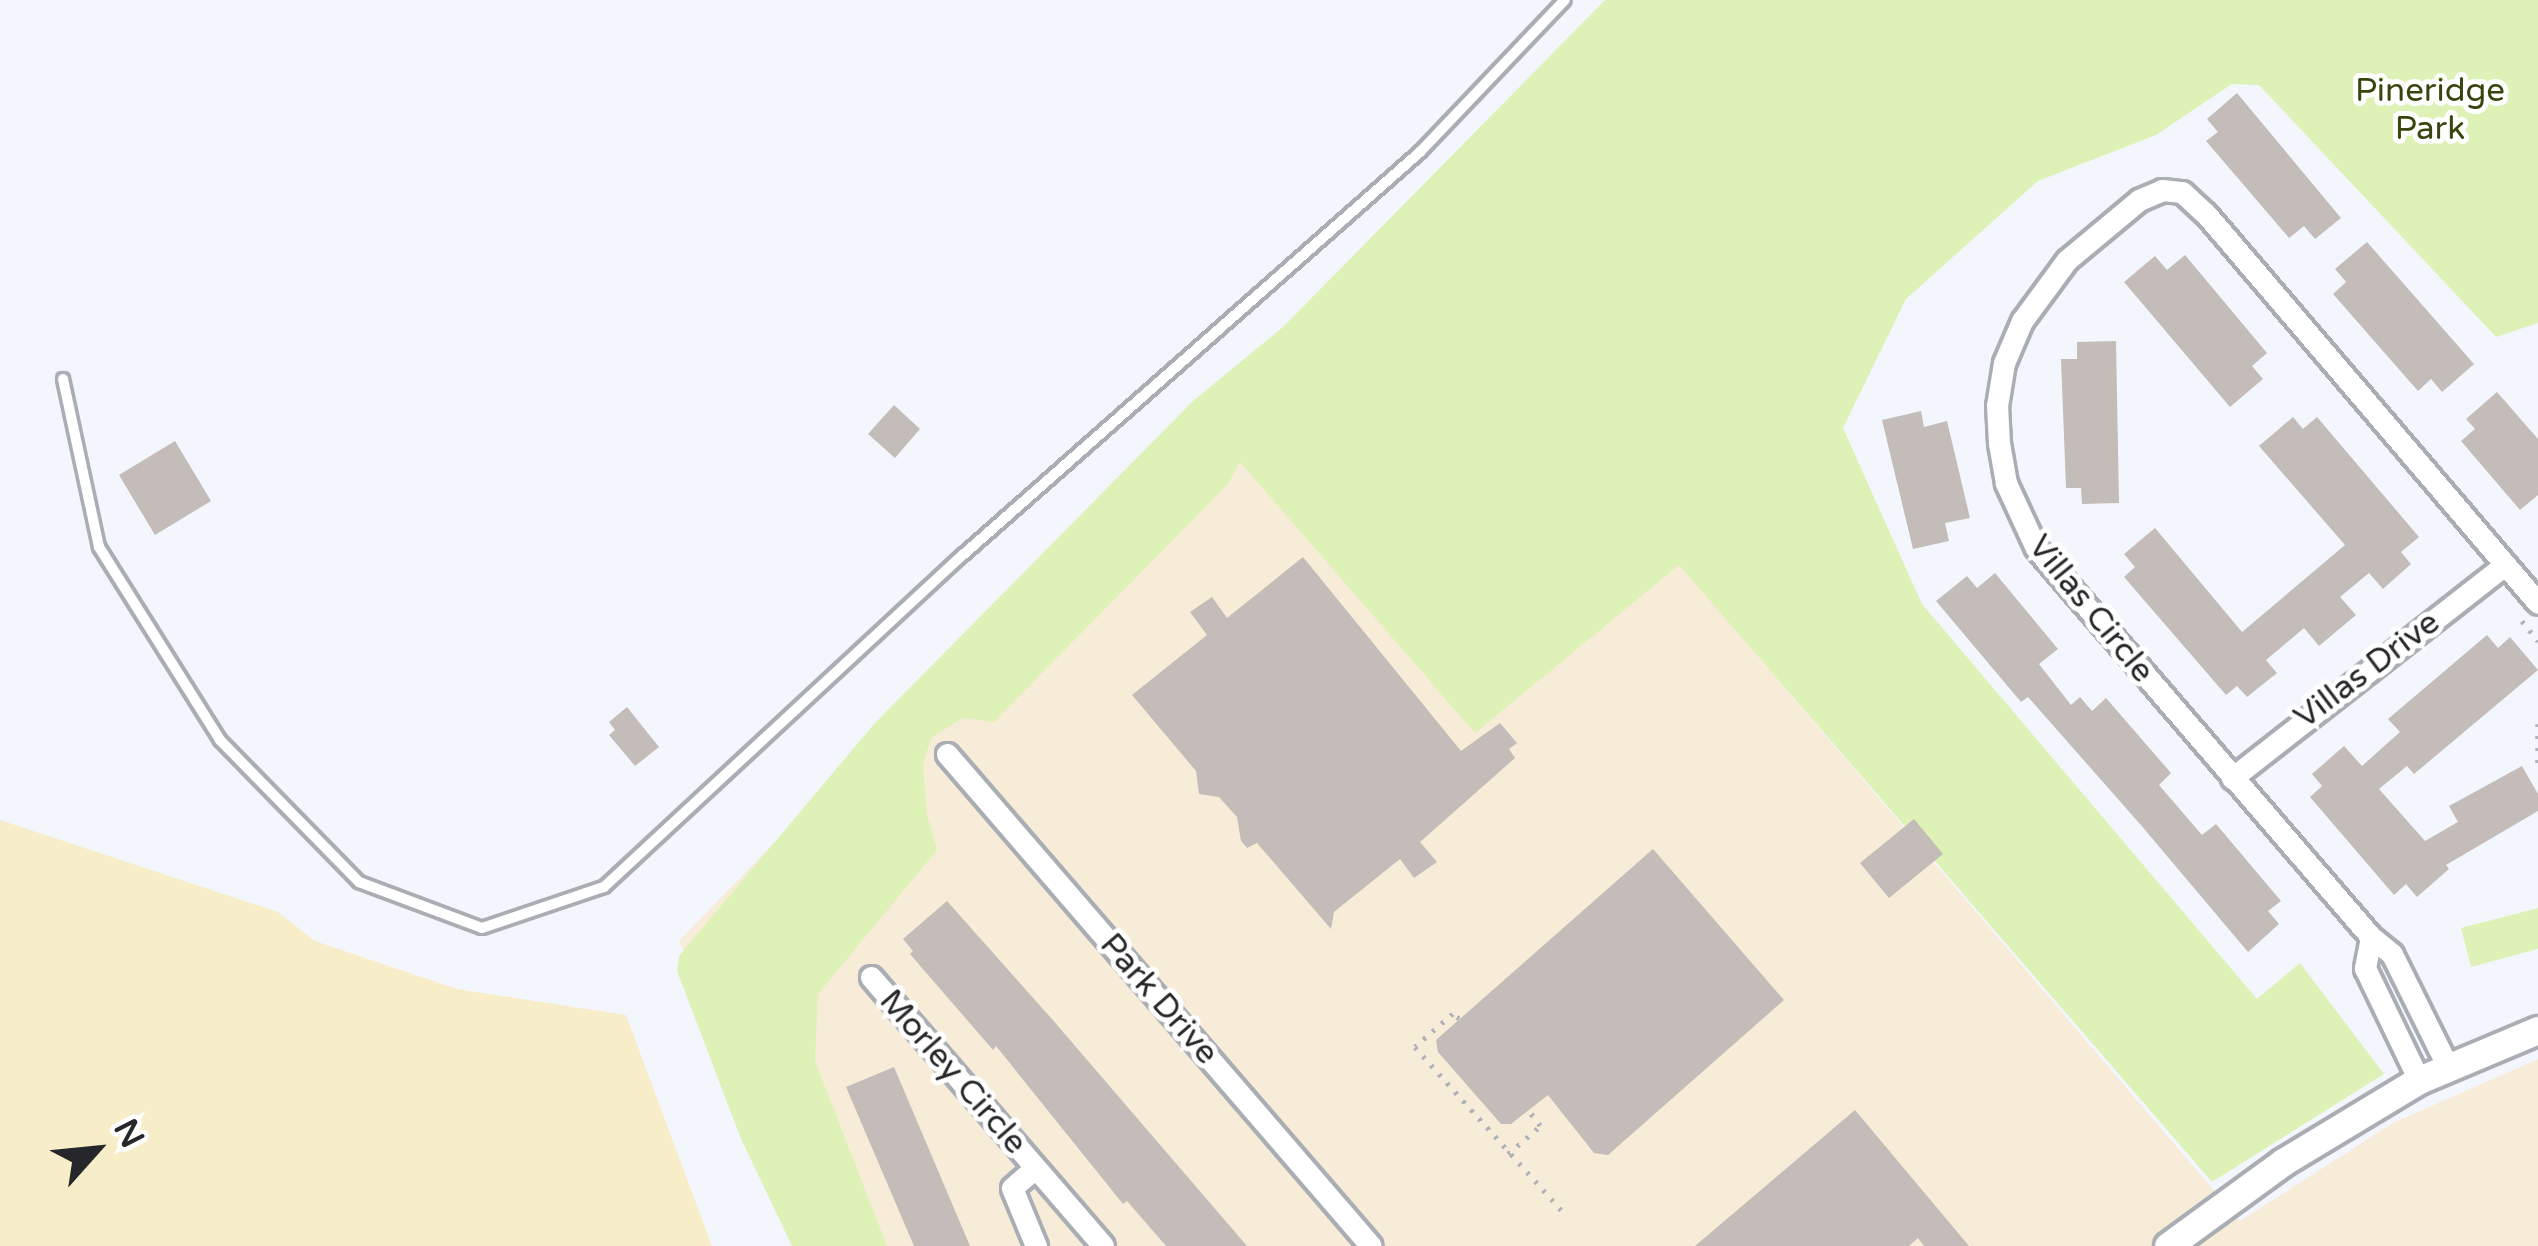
<!DOCTYPE html>
<style>
body{margin:0}
#map{position:relative;width:2538px;height:1246px;overflow:hidden;background:#f3f7fd;font-family:"Varela Round",sans-serif}
div>[style]{position:absolute}
.industrial>*{inset:0;background:#f6ecd7}
.green>*{inset:0;background:#def2b8}
.sand>*{inset:0;background:#f7edc8}
.building>*{inset:0;background:#c3bcb9}
.path>*{height:4.5px;margin-top:-2.25px;transform-origin:0;background:repeating-linear-gradient(90deg,#b0b3b8 0 3px,transparent 0 12px)}
.roads{filter:drop-shadow(3px 0 #aaaeb4) drop-shadow(-3px 0 #aaaeb4) drop-shadow(0 3px #aaaeb4) drop-shadow(0 -3px #aaaeb4)}
.service>*{height:10px;margin:-5px;padding:0 5px;transform-origin:5px;border-radius:5px;background:#fff}
.minor>*{height:21px;margin:-10.5px;padding:0 10.5px;transform-origin:10.5px;border-radius:10.5px;background:#fff}
.secondary>*{height:27px;margin:-13.5px;padding:0 13.5px;transform-origin:13.5px;border-radius:13.5px;background:#fff}
span{translate:-50% -50%;white-space:nowrap;text-align:center;line-height:1.15;-webkit-text-stroke:10px #fff;paint-order:stroke}
.park-label{font-size:33px;color:#37460f}
.street-label{font-size:33px;color:#26272a}
.north{position:absolute;left:36px;top:1090px;width:120px;height:120px;-webkit-text-stroke:9px #fff;paint-order:stroke;rotate:63deg;font-size:33px;font-weight:700;line-height:48px;text-align:center;color:#26272a}
.north::after{content:'';display:block;margin:auto;width:42px;height:54px;background:#26272a;clip-path:polygon(50% 0,100% 100%,50% 72%,0 100%)}
</style>
<div id="map">
<div class="industrial">
<i style="clip-path:polygon(1192px 411px,1679px 564px,2240px 1221px,2393px 1123px,2538px 1059px,2538px 1246px,803px 1246px,679px 941px)"></i>
</div>
<div class="green">
<i style="clip-path:polygon(1605px 0,2538px 0,2538px 323px,2496px 337px,2259px 85px,2232px 84px,2156px 135px,2038px 181px,1906px 299px,1843px 428px,1922px 604px,2257px 999px,2300px 963px,2384px 1074px,2212px 1182px,1679px 565px,1475px 733px,1240px 462px,1228px 484px,994px 722px,963px 718px,931px 738px,923px 764px,927px 814px,937px 850px,818px 994px,815px 1061px,887px 1246px,792px 1246px,741px 1139px,677px 971px,679px 956px,874px 724px,1193px 401px,1283px 327px)"></i>
<i style="clip-path:polygon(2538px 908px,2538px 949px,2471px 967px,2461px 928px)"></i>
</div>
<div class="sand">
<i style="clip-path:polygon(0 820px,278px 912px,315px 941px,457px 989px,626px 1015px,712px 1246px,0 1246px)"></i>
</div>
<div class="building">
<i style="clip-path:polygon(2237px 93px,2341px 218px,2315px 239px,2304px 226px,2289px 238px,2206px 141px,2218px 132px,2207px 119px)"></i>
<i style="clip-path:polygon(2367px 242px,2474px 364px,2442px 392px,2431px 379px,2418px 391px,2333px 294px,2346px 282px,2335px 269px)"></i>
<i style="clip-path:polygon(2185px 255px,2267px 353px,2252px 366px,2263px 379px,2230px 407px,2124px 282px,2155px 256px,2167px 270px)"></i>
<i style="clip-path:polygon(2116px 341px,2119px 503px,2082px 504px,2081px 488px,2066px 488px,2061px 359px,2077px 359px,2077px 342px)"></i>
<i style="clip-path:polygon(2497px 392px,2538px 439px,2538px 495px,2520px 510px,2461px 441px,2475px 429px,2466px 419px)"></i>
<i style="clip-path:polygon(894px 405px,920px 429px,895px 458px,868px 434px)"></i>
<i style="clip-path:polygon(1921px 411px,1924px 427px,1947px 421px,1970px 518px,1945px 523px,1949px 541px,1913px 549px,1882px 420px)"></i>
<i style="clip-path:polygon(2293px 417px,2303px 429px,2317px 417px,2419px 537px,2401px 552px,2411px 564px,2383px 589px,2369px 573px,2340px 597px,2356px 615px,2319px 646px,2304px 628px,2266px 660px,2277px 673px,2247px 697px,2237px 686px,2226px 695px,2124px 577px,2135px 567px,2124px 554px,2155px 528px,2242px 632px,2345px 545px,2259px 446px)"></i>
<i style="clip-path:polygon(175px 441px,211px 501px,155px 535px,119px 475px)"></i>
<i style="clip-path:polygon(1303px 557px,1461px 751px,1500px 723px,1517px 743px,1509px 749px,1515px 758px,1420px 842px,1437px 862px,1414px 878px,1400px 859px,1334px 912px,1331px 929px,1257px 843px,1247px 848px,1241px 841px,1237px 817px,1219px 797px,1199px 794px,1196px 771px,1132px 695px,1207px 635px,1190px 612px,1212px 597px,1227px 618px)"></i>
<i style="clip-path:polygon(1995px 573px,2058px 649px,2039px 664px,2071px 705px,2080px 697px,2092px 711px,2106px 698px,2171px 773px,2159px 785px,2202px 835px,2216px 824px,2281px 901px,2268px 911px,2279px 924px,2248px 952px,2140px 824px,2028px 697px,2021px 702px,1936px 601px,1967px 576px,1977px 588px)"></i>
<i style="clip-path:polygon(2487px 635px,2498px 648px,2510px 637px,2538px 670px,2414px 774px,2407px 766px,2379px 789px,2425px 841px,2458px 822px,2449px 806px,2522px 766px,2538px 794px,2538px 811px,2446px 865px,2449px 869px,2417px 897px,2406px 884px,2394px 895px,2310px 797px,2322px 786px,2312px 774px,2344px 746px,2362px 766px,2400px 732px,2388px 719px)"></i>
<i style="clip-path:polygon(627px 707px,659px 747px,635px 766px,609px 735px,615px 730px,609px 722px)"></i>
<i style="clip-path:polygon(1914px 819px,1943px 854px,1889px 898px,1860px 863px)"></i>
<i style="clip-path:polygon(1653px 849px,1784px 1000px,1608px 1155px,1594px 1153px,1548px 1095px,1511px 1124px,1501px 1124px,1438px 1052px,1436px 1040px)"></i>
<i style="clip-path:polygon(947px 901px,1051px 1018px,1247px 1246px,1166px 1246px,1127px 1201px,1123px 1204px,996px 1046px,993px 1050px,910px 954px,913px 951px,903px 939px)"></i>
<i style="clip-path:polygon(894px 1067px,970px 1246px,914px 1246px,846px 1087px)"></i>
<i style="clip-path:polygon(1855px 1110px,1969px 1246px,1924px 1246px,1918px 1238px,1909px 1246px,1695px 1246px)"></i>
</div>
<div class="path">
<i style="left:2522px;top:621px;width:26px;rotate:51deg"></i>
<i style="left:2538px;top:724px;width:44px;rotate:90deg"></i>
<i style="left:1459px;top:1019px;width:8px;rotate:-140deg"></i>
<i style="left:1453px;top:1014px;width:50px;rotate:139deg"></i>
<i style="left:1415px;top:1047px;width:226px;rotate:48.1deg"></i>
<i style="left:1508px;top:1154px;width:43px;rotate:-41.2deg"></i>
<i style="left:1540px;top:1126px;width:20px;rotate:-127deg"></i>
</div>
<div class="roads">
<div class="service">
<i style="left:63px;top:379px;width:172px;rotate:77.9deg"></i>
<i style="left:99px;top:547px;width:228px;rotate:57.9deg"></i>
<i style="left:220px;top:740px;width:199px;rotate:45.6deg"></i>
<i style="left:359px;top:882px;width:131px;rotate:20.5deg"></i>
<i style="left:482px;top:928px;width:129px;rotate:-18.6deg"></i>
<i style="left:604px;top:887px;width:490px;rotate:-42.8deg"></i>
<i style="left:964px;top:554px;width:608px;rotate:-41.4deg"></i>
<i style="left:1420px;top:152px;width:210px;rotate:-46.4deg"></i>
</div>
<div class="minor">
<i style="left:947px;top:754px;width:649px;rotate:49.25deg"></i>
<i style="left:2232px;top:778px;width:346px;rotate:-38deg"></i>
<i style="left:2371px;top:937px;width:32px;rotate:101deg"></i>
<i style="left:2365px;top:968px;width:124px;rotate:64.3deg"></i>
<i style="left:871px;top:977px;width:355px;rotate:49.2deg"></i>
<i style="left:2448px;top:1067px;width:126px;rotate:-116.4deg"></i>
<i style="left:2392px;top:954px;width:27px;rotate:-141deg"></i>
<i style="left:2371px;top:937px;width:513px;rotate:-130.73deg"></i>
<i style="left:2036px;top:548px;width:72px;rotate:-114.8deg"></i>
<i style="left:2006px;top:483px;width:41px;rotate:-99.9deg"></i>
<i style="left:1999px;top:443px;width:37px;rotate:-93deg"></i>
<i style="left:1997px;top:406px;width:44px;rotate:-80.8deg"></i>
<i style="left:2004px;top:363px;width:46px;rotate:-66.8deg"></i>
<i style="left:2022px;top:321px;width:76px;rotate:-53.6deg"></i>
<i style="left:2067px;top:260px;width:94px;rotate:-39.8deg"></i>
<i style="left:2139px;top:200px;width:25px;rotate:-23deg"></i>
<i style="left:2162px;top:190px;width:20px;rotate:6deg"></i>
<i style="left:2182px;top:192px;width:33px;rotate:43deg"></i>
<i style="left:2206px;top:214px;width:511px;rotate:49.52deg"></i>
<i style="left:1035px;top:1168px;width:30px;rotate:139deg"></i>
<i style="left:1012px;top:1188px;width:63px;rotate:67.5deg"></i>
</div>
<div class="secondary">
<i style="left:2168px;top:1246px;width:142px;rotate:-36.1deg"></i>
<i style="left:2283px;top:1162px;width:159px;rotate:-31.1deg"></i>
<i style="left:2419px;top:1080px;width:129px;rotate:-22.8deg"></i>
</div>
</div>
<div class="park-label">
<span style="left:2430px;top:110px">Pineridge<br>Park</span>
</div>
<div class="street-label">
<span style="left:2091px;top:609px;rotate:51deg">Villas Circle</span>
<span style="left:2367px;top:670px;rotate:-37deg">Villas Drive</span>
<span style="left:1159px;top:999px;rotate:49deg">Park Drive</span>
<span style="left:953px;top:1072px;rotate:49deg">Morley Circle</span>
</div>
<div class="north">N</div>
</div>
